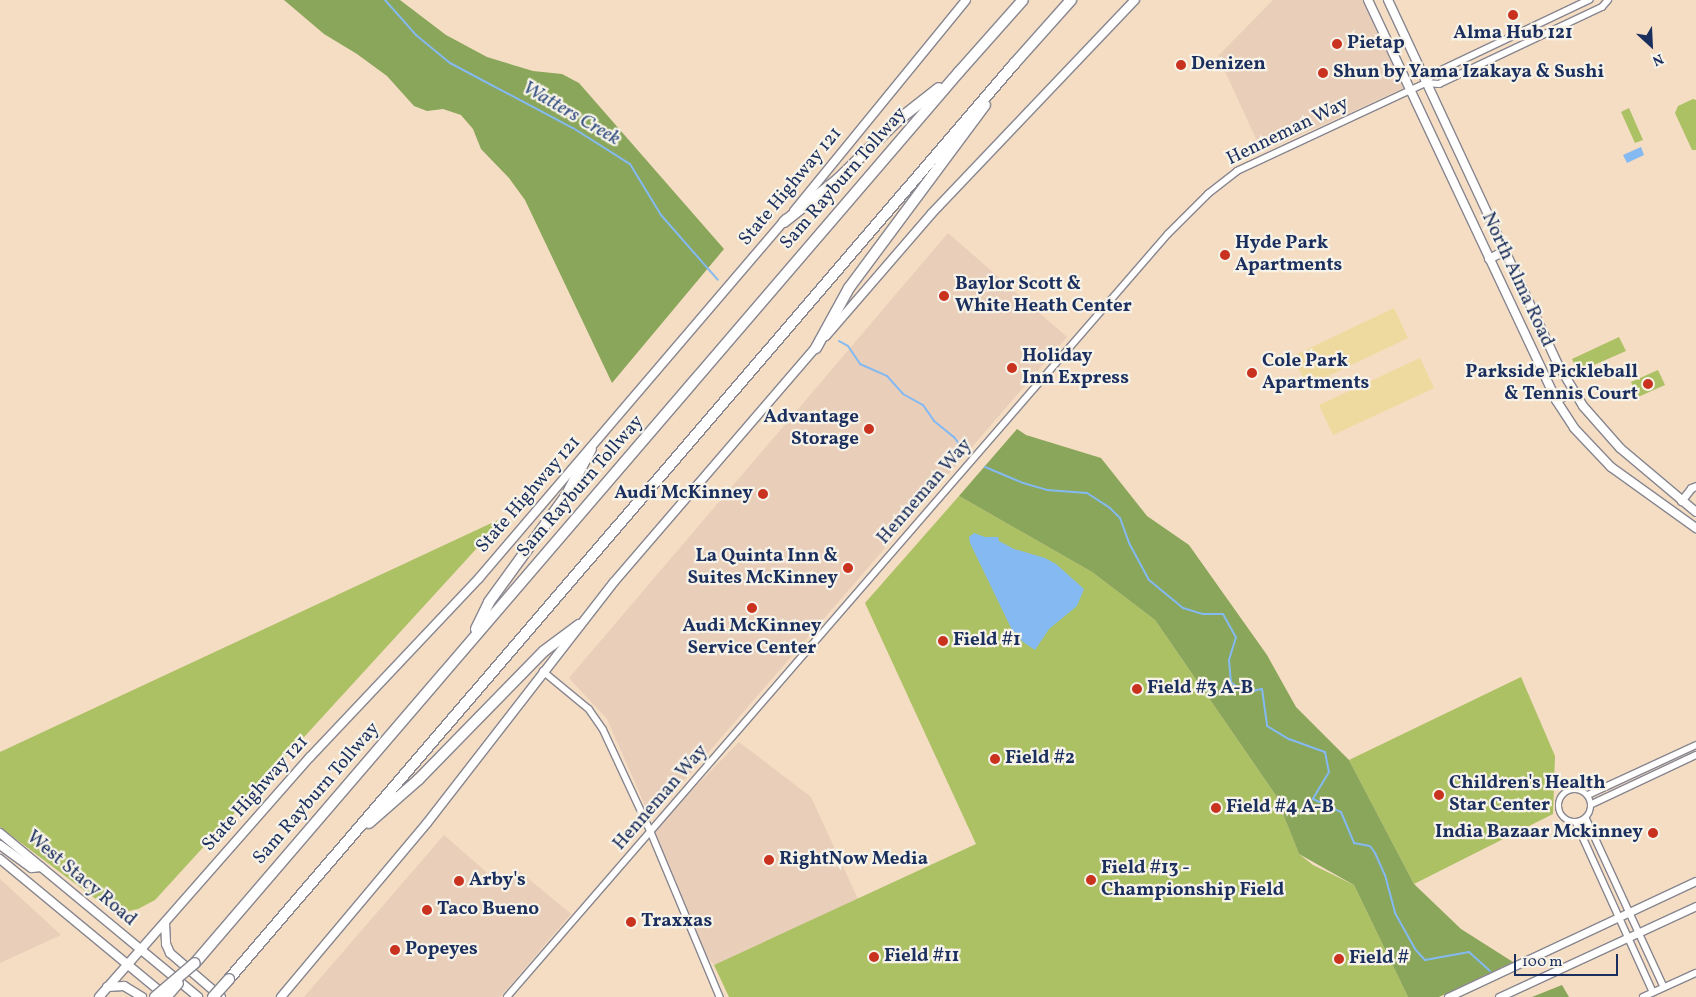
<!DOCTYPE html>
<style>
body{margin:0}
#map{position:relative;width:1696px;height:997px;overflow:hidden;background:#f4ddc2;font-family:Vollkorn,serif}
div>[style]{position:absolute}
.built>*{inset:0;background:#e9ceb9}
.green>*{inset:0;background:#acc064}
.forest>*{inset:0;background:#89a65a}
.sand>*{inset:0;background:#eeda9e}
.water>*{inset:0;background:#84b9f2}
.stream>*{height:2px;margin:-1px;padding:0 1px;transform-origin:1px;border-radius:1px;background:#84b9f2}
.roads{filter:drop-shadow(1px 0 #888690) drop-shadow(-1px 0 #888690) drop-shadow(0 1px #888690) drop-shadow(0 -1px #888690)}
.minor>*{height:5.5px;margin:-2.75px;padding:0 2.75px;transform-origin:2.75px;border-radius:2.75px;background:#fff}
.minor>.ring{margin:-2.75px;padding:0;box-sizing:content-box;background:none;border:5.5px solid #fff;border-radius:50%}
.tertiary>*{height:7px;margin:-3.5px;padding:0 3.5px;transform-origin:3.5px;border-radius:3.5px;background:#fff}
.secondary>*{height:8px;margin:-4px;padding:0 4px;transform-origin:4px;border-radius:4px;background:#fff}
.motorway>*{height:10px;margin:-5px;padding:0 5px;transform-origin:5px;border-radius:5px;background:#fff}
.bridges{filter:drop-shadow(1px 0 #888690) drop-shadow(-1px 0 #888690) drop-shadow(0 1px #888690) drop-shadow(0 -1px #888690)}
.motorway-bridge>*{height:10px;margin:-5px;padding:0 5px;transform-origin:5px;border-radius:5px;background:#fff}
.dots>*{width:14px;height:14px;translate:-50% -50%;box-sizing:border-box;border:2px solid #f7f3e8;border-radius:50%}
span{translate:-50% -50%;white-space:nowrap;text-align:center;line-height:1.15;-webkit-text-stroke:4.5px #f7f3e8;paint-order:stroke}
.poi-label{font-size:19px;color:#1b2f5e;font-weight:700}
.left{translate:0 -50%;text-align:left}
.right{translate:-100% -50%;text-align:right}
.street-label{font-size:19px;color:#1b2f5e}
.water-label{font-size:20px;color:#355283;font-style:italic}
.north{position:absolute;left:1626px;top:20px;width:50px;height:50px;-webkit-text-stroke:4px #f7f3e8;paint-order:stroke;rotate:155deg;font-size:14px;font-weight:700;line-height:20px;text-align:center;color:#1b2f5e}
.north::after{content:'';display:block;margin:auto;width:18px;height:22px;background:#1b2f5e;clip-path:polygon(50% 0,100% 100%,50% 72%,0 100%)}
.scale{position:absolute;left:1514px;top:954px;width:104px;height:22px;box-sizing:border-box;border:2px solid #1b2f5e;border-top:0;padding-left:6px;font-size:15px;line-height:18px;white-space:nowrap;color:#1b2f5e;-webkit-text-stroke:4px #f7f3e8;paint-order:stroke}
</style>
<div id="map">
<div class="built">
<i style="clip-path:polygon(1273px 0,1362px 0,1404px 88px,1262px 152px,1218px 56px)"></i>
<i style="clip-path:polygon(948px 233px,1067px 337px,651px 819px,607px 719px,569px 678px)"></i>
<i style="clip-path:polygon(739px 742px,811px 797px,858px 899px,714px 965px,695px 941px,651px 832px)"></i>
<i style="clip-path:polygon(444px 835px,500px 884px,509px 883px,519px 871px,571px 914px,500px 997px,304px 997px)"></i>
<i style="clip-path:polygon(0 879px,61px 935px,0 963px)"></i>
</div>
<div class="green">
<i style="clip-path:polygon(1693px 99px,1696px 100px,1696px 150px,1692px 150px,1675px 113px,1678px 106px)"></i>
<i style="clip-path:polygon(1629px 108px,1643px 140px,1635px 143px,1621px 112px)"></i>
<i style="clip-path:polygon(1619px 337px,1626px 351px,1578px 372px,1572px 359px)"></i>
<i style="clip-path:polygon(1658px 370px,1665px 385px,1638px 397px,1631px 382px)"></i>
<i style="clip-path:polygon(959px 496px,1092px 572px,1155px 620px,1275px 794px,1299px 854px,1313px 865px,1354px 885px,1408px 997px,729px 997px,714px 965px,976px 844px,865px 603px)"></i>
<i style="clip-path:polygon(498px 520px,488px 536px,155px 900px,138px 909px,119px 913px,97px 900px,0 827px,0 752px)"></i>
<i style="clip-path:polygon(1521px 677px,1555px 756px,1553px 814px,1414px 884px,1349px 760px)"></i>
</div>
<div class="forest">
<i style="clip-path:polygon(284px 0,400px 0,446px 35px,487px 57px,533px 71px,562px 74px,579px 83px,724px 249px,612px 383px,525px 200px,509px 178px,481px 149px,473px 129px,461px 115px,443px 109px,427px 111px,414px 106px,387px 76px,357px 54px,324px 34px)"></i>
<i style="clip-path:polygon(1017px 429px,1026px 435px,1101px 458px,1147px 516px,1189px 545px,1267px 655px,1296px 707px,1349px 760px,1414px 884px,1461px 929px,1513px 962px,1439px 997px,1408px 997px,1354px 885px,1299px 854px,1275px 794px,1155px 620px,1092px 572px,959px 496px)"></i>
<i style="clip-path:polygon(1562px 985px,1569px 997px,1532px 997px)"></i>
</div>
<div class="sand">
<i style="clip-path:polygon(1394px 308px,1408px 338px,1307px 386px,1293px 356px)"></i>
<i style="clip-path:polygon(1420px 358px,1434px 388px,1333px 435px,1319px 405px)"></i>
</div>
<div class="water">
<i style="clip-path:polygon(1641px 147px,1644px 155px,1627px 163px,1623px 155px)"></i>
<i style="clip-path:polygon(974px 533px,985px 537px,998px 537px,999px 541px,1014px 549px,1045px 558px,1056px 564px,1084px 589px,1077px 606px,1049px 629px,1035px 650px,1023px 642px,1012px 630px,970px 543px,969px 537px)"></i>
</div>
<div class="stream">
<i style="left:385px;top:0;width:47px;rotate:48.5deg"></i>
<i style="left:416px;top:35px;width:44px;rotate:39.5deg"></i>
<i style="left:450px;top:63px;width:139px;rotate:27.9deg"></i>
<i style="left:573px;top:128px;width:67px;rotate:32.3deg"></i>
<i style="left:630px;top:164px;width:60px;rotate:58.7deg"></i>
<i style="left:661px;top:215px;width:86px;rotate:48.8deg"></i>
<i style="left:839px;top:341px;width:10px;rotate:29deg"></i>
<i style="left:848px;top:346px;width:22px;rotate:56deg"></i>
<i style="left:860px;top:364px;width:30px;rotate:24deg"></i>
<i style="left:887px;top:376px;width:24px;rotate:48deg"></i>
<i style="left:903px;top:394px;width:23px;rotate:29deg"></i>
<i style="left:923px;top:405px;width:19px;rotate:55deg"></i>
<i style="left:934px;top:421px;width:26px;rotate:39deg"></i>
<i style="left:954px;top:437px;width:17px;rotate:54deg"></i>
<i style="left:985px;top:467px;width:41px;rotate:22.8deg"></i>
<i style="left:1023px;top:483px;width:25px;rotate:16deg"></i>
<i style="left:1047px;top:490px;width:40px;rotate:4.3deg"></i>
<i style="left:1087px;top:493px;width:27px;rotate:33deg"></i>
<i style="left:1110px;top:508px;width:14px;rotate:45deg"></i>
<i style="left:1120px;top:518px;width:27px;rotate:70deg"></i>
<i style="left:1129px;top:543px;width:42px;rotate:61.6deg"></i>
<i style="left:1149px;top:580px;width:44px;rotate:39.5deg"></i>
<i style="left:1183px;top:608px;width:21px;rotate:17deg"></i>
<i style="left:1203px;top:614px;width:20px"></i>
<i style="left:1223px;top:614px;width:26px;rotate:61deg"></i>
<i style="left:1236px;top:637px;width:24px;rotate:107deg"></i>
<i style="left:1229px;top:660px;width:22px;rotate:85deg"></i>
<i style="left:1231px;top:682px;width:17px;rotate:40deg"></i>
<i style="left:1244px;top:693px;width:18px;rotate:-13deg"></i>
<i style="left:1262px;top:689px;width:37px;rotate:82deg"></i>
<i style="left:1267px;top:726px;width:26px;rotate:31deg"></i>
<i style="left:1289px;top:739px;width:38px;rotate:20deg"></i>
<i style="left:1325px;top:752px;width:20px;rotate:79deg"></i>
<i style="left:1329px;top:772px;width:31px;rotate:121deg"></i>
<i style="left:1313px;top:799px;width:31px;rotate:25deg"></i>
<i style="left:1341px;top:812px;width:34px;rotate:67deg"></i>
<i style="left:1354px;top:843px;width:16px;rotate:11deg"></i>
<i style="left:1370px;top:846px;width:9px;rotate:54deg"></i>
<i style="left:1375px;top:853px;width:24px;rotate:66deg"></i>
<i style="left:1385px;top:875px;width:39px;rotate:75deg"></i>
<i style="left:1395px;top:913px;width:41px;rotate:60.9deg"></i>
<i style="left:1415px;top:949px;width:15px;rotate:48deg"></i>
<i style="left:1425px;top:960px;width:45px;rotate:-10.3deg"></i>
<i style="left:1469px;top:952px;width:28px;rotate:42deg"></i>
</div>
<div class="roads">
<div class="minor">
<i style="left:1426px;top:83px;width:11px;rotate:-52deg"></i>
<i style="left:1433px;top:74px;width:173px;rotate:-25.4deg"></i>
<i style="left:543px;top:671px;width:60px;rotate:39.6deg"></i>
<i style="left:589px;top:709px;width:24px;rotate:55deg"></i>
<i style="left:603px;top:729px;width:114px;rotate:65deg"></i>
<i style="left:651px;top:832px;width:179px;rotate:67.3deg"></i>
<i class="ring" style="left:1559px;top:790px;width:26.5px;height:26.5px"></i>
<i style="left:1588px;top:795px;width:119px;rotate:-24.8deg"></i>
<i style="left:1592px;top:804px;width:115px;rotate:-25.2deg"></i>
<i style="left:1586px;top:818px;width:186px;rotate:65.2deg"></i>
<i style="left:1576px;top:822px;width:187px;rotate:65.6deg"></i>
<i style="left:507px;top:997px;width:1009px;rotate:-49.1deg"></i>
<i style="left:1168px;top:234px;width:57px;rotate:-45deg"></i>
<i style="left:1208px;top:194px;width:37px;rotate:-38deg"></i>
<i style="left:1237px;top:171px;width:208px;rotate:-25deg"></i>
<i style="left:1426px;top:83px;width:13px;rotate:4deg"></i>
<i style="left:1439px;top:84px;width:180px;rotate:-25.3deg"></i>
<i style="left:1602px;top:7px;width:9px;rotate:-49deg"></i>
<i style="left:1643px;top:997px;width:58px;rotate:-24.4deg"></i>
</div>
<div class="tertiary">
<i style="left:1681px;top:501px;width:16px;rotate:-52deg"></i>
<i style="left:1691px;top:488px;width:5px;rotate:-22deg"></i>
<i style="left:1448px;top:997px;width:274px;rotate:-25.1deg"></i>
<i style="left:1499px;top:997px;width:217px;rotate:-24.8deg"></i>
</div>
<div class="secondary">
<i style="left:1368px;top:0;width:442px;rotate:64.8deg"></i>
<i style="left:1556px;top:400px;width:33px;rotate:57deg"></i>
<i style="left:1574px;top:428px;width:54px;rotate:46.5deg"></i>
<i style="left:1611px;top:467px;width:105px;rotate:35.7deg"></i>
<i style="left:1388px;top:0;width:404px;rotate:65deg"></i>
<i style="left:1559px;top:366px;width:47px;rotate:59deg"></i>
<i style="left:1583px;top:406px;width:56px;rotate:48.6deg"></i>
<i style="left:1620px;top:448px;width:99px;rotate:40.1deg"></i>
<i style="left:794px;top:211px;width:272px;rotate:-50.8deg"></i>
<i style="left:1489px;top:259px;width:18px;rotate:-27deg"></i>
<i style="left:826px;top:336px;width:162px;rotate:-49.2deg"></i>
<i style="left:932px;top:213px;width:294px;rotate:-46.4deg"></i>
<i style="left:1556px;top:400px;width:20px;rotate:-24deg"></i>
<i style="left:0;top:833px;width:257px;rotate:39.6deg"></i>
<i style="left:0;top:845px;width:39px;rotate:36deg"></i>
<i style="left:32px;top:868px;width:9px;rotate:-6deg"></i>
<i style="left:0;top:859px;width:212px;rotate:39.6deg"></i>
<i style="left:165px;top:923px;width:21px;rotate:87deg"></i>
<i style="left:166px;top:944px;width:10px;rotate:66deg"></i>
<i style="left:170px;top:953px;width:67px;rotate:40.8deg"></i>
<i style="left:107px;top:987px;width:17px;rotate:-3deg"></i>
<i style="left:124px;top:986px;width:21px;rotate:31deg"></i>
<i style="left:99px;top:997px;width:320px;rotate:-48.7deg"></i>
<i style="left:310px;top:757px;width:246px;rotate:-46.6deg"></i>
<i style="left:479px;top:578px;width:472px;rotate:-49.5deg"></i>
<i style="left:281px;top:997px;width:227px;rotate:-50deg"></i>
<i style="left:427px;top:823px;width:305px;rotate:-52.2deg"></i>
<i style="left:614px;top:582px;width:313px;rotate:-49.3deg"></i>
</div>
<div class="motorway">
<i style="left:784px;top:222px;width:69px;rotate:-38.5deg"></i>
<i style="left:838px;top:179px;width:83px;rotate:-44.5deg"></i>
<i style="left:897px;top:121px;width:53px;rotate:-38.2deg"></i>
<i style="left:816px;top:348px;width:68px;rotate:-61.2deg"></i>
<i style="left:849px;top:288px;width:228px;rotate:-53.4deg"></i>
<i style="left:476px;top:629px;width:30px;rotate:-64deg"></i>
<i style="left:489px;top:602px;width:131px;rotate:-54deg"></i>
<i style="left:566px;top:496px;width:53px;rotate:-62deg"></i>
<i style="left:369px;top:823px;width:65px;rotate:-41.3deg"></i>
<i style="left:418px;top:780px;width:180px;rotate:-45.7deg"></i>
<i style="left:544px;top:651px;width:44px;rotate:-36.6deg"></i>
<i style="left:195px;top:963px;width:1174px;rotate:-49.39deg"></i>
<i style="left:959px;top:72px;width:96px;rotate:-48.4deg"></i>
<i style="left:229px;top:979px;width:1206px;rotate:-49.37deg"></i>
<i style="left:1014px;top:64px;width:86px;rotate:-48.3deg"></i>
</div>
</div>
<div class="bridges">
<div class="motorway-bridge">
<i style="left:155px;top:997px;width:52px;rotate:-40.4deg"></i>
<i style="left:166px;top:997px;width:18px;rotate:-49deg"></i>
<i style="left:213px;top:997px;width:24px;rotate:-48deg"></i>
</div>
</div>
<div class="dots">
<i style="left:1513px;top:15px;background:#c8321e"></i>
<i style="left:1337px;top:44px;background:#c8321e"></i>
<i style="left:1181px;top:65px;background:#c8321e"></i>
<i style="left:1323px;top:73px;background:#c8321e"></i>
<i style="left:1225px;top:255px;background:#c8321e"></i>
<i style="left:944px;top:296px;background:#c8321e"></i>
<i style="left:1012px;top:368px;background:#c8321e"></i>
<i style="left:1252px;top:373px;background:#c8321e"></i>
<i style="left:1648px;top:384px;background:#c8321e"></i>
<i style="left:869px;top:429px;background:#c8321e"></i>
<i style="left:763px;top:494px;background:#c8321e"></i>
<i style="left:848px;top:568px;background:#c8321e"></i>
<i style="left:752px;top:608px;background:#c8321e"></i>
<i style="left:943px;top:641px;background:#c8321e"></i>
<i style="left:1137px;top:689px;background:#c8321e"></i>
<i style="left:995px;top:759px;background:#c8321e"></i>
<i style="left:1439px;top:795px;background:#c8321e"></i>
<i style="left:1216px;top:808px;background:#c8321e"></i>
<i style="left:1653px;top:833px;background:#c8321e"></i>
<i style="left:769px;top:860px;background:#c8321e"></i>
<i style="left:1091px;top:880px;background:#c8321e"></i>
<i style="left:459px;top:881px;background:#c8321e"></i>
<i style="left:427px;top:910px;background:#c8321e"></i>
<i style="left:631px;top:922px;background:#c8321e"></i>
<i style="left:395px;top:950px;background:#c8321e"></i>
<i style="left:874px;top:957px;background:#c8321e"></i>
<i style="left:1339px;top:959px;background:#c8321e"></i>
</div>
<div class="poi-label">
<span style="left:1513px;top:34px">Alma Hub 121</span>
<span class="left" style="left:1347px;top:44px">Pietap</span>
<span class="left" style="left:1191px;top:65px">Denizen</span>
<span class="left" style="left:1333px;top:73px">Shun by Yama Izakaya &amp; Sushi</span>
<span class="left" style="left:1235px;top:255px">Hyde Park<br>Apartments</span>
<span class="left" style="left:955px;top:296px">Baylor Scott &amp;<br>White Heath Center</span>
<span class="left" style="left:1022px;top:368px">Holiday<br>Inn Express</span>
<span class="left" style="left:1262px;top:373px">Cole Park<br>Apartments</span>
<span class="right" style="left:1638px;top:384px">Parkside Pickleball<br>&amp; Tennis Court</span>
<span class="right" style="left:859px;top:429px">Advantage<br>Storage</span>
<span class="right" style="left:753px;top:494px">Audi McKinney</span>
<span class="right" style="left:838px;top:568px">La Quinta Inn &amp;<br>Suites McKinney</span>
<span style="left:752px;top:638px">Audi McKinney<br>Service Center</span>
<span class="left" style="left:953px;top:641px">Field #1</span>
<span class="left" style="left:1147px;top:689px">Field #3 A-B</span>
<span class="left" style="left:1005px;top:759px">Field #2</span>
<span class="left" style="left:1449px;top:795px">Children's Health<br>Star Center</span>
<span class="left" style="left:1226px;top:808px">Field #4 A-B</span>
<span class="right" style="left:1643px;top:833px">India Bazaar Mckinney</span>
<span class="left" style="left:779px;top:860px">RightNow Media</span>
<span class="left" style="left:1101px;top:880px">Field #13 -<br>Championship Field</span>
<span class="left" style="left:469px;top:881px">Arby's</span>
<span class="left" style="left:437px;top:910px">Taco Bueno</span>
<span class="left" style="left:641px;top:922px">Traxxas</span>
<span class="left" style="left:405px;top:950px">Popeyes</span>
<span class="left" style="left:884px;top:957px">Field #11</span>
<span class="left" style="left:1349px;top:959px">Field #</span>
</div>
<div class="street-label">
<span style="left:1288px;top:132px;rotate:-26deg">Henneman Way</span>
<span style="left:844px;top:179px;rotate:-49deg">Sam Rayburn Tollway</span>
<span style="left:791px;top:187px;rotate:-50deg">State Highway 121</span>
<span style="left:1517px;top:280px;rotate:65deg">North Alma Road</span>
<span style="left:581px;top:487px;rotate:-49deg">Sam Rayburn Tollway</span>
<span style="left:925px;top:492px;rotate:-49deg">Henneman Way</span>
<span style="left:529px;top:495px;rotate:-49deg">State Highway 121</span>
<span style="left:256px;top:794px;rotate:-48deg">State Highway 121</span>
<span style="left:317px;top:794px;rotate:-49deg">Sam Rayburn Tollway</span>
<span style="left:661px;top:798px;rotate:-49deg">Henneman Way</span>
<span style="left:81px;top:879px;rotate:40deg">West Stacy Road</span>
</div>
<div class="water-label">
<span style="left:571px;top:114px;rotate:30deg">Watters Creek</span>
</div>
<div class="north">N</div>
<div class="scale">100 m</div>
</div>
